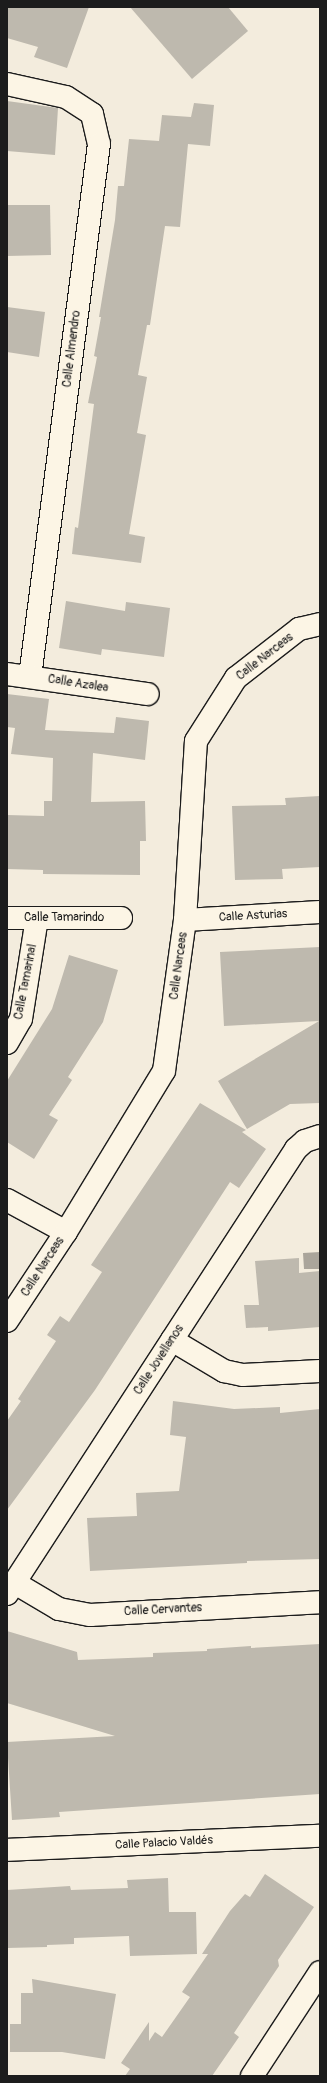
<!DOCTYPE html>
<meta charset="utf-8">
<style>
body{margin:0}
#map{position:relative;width:327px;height:2083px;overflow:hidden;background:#f3ecdd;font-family:Pangolin,sans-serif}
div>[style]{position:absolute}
.water>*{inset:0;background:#aaa59b}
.building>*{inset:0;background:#beb9ae}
.roads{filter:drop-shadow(1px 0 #1c1c1c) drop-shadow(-1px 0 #1c1c1c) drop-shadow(0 1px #1c1c1c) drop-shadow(0 -1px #1c1c1c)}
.minor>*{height:22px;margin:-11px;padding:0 11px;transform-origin:11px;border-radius:11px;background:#fcf5e5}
span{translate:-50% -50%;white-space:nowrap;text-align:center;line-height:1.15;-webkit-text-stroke:3.5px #fcf5e5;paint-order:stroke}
.street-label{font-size:12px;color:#1c1c1c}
.frame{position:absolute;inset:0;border:8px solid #1c1c1c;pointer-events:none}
</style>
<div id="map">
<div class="water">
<i style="clip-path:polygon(320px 1252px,320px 1269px,304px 1269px,303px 1253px)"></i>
</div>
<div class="building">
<i style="clip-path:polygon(7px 7px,89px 7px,67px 68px,34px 57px,38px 47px,7px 38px)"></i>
<i style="clip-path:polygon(130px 7px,228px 7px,248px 31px,192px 79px)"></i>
<i style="clip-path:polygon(7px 101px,58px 108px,55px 155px,7px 151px)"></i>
<i style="clip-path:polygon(194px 103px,214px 105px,210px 146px,188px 144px,180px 227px,165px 226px,150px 325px,147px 325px,138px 375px,147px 377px,137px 433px,146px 435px,129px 534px,145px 537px,141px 563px,72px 554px,75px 527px,78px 528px,94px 404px,88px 403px,97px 357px,94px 356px,101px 317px,99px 317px,115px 220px,118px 186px,124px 186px,129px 139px,159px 141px,162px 115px,191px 117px)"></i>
<i style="clip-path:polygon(7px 205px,50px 205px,51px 255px,7px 256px)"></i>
<i style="clip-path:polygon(7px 307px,45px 312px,39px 357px,7px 352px)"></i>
<i style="clip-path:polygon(66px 601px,125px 611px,126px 602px,170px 608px,164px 657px,102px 649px,101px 655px,59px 648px)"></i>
<i style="clip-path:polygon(7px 694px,49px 699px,45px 730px,114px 733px,116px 717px,149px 721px,145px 760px,93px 753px,91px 802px,145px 801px,146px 841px,140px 841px,140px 875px,43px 874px,43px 870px,7px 869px,7px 815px,44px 816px,44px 801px,52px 801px,53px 758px,11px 754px,15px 728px,7px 727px)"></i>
<i style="clip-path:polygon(320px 796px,320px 867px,282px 869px,283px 879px,235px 880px,232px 806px,286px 805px,285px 798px)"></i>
<i style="clip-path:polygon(320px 947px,320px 1103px,290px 1104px,247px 1129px,218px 1081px,319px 1021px,224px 1026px,220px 952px)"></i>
<i style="clip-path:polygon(69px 955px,118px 970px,103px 1022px,68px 1077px,72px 1080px,49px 1115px,58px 1120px,34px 1159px,7px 1142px,7px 1081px,52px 1009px)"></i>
<i style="clip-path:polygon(200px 1103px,246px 1130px,242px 1132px,266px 1149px,239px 1188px,230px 1182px,95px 1390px,7px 1510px,7px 1421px,21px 1401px,18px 1399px,56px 1341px,47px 1335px,60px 1316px,69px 1322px,102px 1272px,91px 1265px)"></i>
<i style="clip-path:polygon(299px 1258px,299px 1273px,320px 1271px,320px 1327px,268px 1331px,268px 1327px,246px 1328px,244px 1305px,259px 1305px,255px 1261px)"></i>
<i style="clip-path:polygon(173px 1401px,234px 1409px,280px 1407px,280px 1413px,320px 1409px,320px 1559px,247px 1561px,247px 1563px,90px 1571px,87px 1518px,137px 1516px,136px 1493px,179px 1491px,186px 1437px,170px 1435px)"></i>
<i style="clip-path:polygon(7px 1631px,77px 1652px,78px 1660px,153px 1657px,153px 1653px,207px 1651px,207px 1649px,251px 1646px,251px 1648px,320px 1644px,320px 1794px,59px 1812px,60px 1817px,12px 1820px,7px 1742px,115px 1736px,7px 1703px)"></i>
<i style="clip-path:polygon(265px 1874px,314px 1907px,278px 1960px,279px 1966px,234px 2033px,239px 2037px,212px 2076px,125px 2076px,130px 2069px,121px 2063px,149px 2022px,149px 2041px,155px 2032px,162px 2037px,190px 1997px,182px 1992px,208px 1954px,202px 1954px,230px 1911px,245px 1894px,250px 1897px)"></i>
<i style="clip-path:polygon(168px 1878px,169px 1912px,196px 1912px,197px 1954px,130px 1956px,129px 1936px,74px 1938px,74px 1944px,47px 1945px,47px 1947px,7px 1948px,7px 1890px,70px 1886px,71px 1890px,128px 1888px,127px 1880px)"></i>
<i style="clip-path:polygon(32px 1979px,116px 1994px,105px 2059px,62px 2052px,10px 2052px,10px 2024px,21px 2024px,21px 1993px,33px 1993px)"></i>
</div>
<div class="roads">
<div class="minor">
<i style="left:7px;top:84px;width:60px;rotate:12.4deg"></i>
<i style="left:66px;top:97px;width:31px;rotate:33deg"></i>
<i style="left:92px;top:114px;width:31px;rotate:77deg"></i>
<i style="left:99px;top:144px;width:537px;rotate:97.38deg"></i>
<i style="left:7px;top:674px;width:142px;rotate:8.1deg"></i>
<i style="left:7px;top:918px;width:114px"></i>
<i style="left:185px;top:920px;width:135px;rotate:-3.4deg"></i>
<i style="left:7px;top:1043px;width:28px;rotate:-60deg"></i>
<i style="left:21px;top:1019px;width:102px;rotate:-81deg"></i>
<i style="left:7px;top:1200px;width:67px;rotate:28.5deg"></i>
<i style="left:7px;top:1321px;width:107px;rotate:-56.5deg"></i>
<i style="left:66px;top:1232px;width:188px;rotate:-58.7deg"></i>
<i style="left:164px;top:1071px;width:152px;rotate:-82.1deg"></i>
<i style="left:185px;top:920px;width:179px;rotate:-86.5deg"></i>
<i style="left:196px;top:741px;width:75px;rotate:-57.6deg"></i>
<i style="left:236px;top:678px;width:80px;rotate:-37.9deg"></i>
<i style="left:299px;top:629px;width:22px;rotate:-13deg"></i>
<i style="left:172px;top:1340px;width:61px;rotate:30.8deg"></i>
<i style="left:224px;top:1371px;width:19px;rotate:12deg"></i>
<i style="left:243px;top:1375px;width:77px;rotate:-3deg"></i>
<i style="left:15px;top:1583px;width:51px;rotate:30.6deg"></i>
<i style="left:59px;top:1609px;width:32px;rotate:11deg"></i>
<i style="left:90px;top:1615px;width:230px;rotate:-3.2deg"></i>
<i style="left:7px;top:1594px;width:531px;rotate:-57deg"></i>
<i style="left:296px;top:1149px;width:12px;rotate:-42deg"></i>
<i style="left:305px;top:1141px;width:16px;rotate:-18deg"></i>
<i style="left:7px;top:1850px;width:313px;rotate:-2.6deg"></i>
<i style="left:252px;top:2076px;width:124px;rotate:-56.8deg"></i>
</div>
</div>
<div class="street-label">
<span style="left:72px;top:349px;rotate:-83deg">Calle Almendro</span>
<span style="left:265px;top:657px;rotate:-38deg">Calle Narceas</span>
<span style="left:78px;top:684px;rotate:9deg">Calle Azalea</span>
<span style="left:253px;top:916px;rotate:-3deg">Calle Asturias</span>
<span style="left:64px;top:918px">Calle Tamarindo</span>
<span style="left:179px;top:966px;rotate:-82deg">Calle Narceas</span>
<span style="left:26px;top:982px;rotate:-79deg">Calle Tamarinal</span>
<span style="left:43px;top:1267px;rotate:-57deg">Calle Narceas</span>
<span style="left:159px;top:1360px;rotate:-57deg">Calle Jovellanos</span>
<span style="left:163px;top:1610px;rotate:-3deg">Calle Cervantes</span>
<span style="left:164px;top:1843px;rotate:-3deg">Calle Palacio Valdés</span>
</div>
<div class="frame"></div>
</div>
